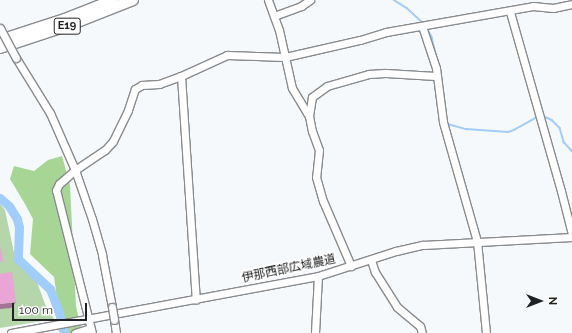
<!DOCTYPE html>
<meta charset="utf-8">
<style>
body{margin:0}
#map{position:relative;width:572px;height:333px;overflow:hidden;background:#f6f9fc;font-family:Raleway,"Noto Sans JP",sans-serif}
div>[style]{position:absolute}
.green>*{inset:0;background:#b5d5aa}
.forest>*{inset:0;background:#a7d595}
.stream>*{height:1.5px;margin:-0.75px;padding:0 0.75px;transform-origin:0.75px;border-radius:0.75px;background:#a1cdfb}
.river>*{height:9px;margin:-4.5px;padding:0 4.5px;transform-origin:4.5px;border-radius:4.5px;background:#a1cdfb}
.roads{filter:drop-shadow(1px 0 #898b8e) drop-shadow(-1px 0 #898b8e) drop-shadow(0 1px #898b8e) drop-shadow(0 -1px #898b8e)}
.minor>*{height:7px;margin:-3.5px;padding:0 3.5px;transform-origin:3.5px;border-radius:3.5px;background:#fff}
.highway>*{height:10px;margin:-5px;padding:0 5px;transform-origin:5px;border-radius:5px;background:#fff}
.bridges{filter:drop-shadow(1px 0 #898b8e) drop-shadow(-1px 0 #898b8e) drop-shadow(0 1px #898b8e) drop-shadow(0 -1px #898b8e)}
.minor-bridge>*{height:7px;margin:-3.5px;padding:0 3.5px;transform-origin:3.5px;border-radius:3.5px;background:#fff}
.shaded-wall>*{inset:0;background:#a27495}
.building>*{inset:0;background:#e8a5d5}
span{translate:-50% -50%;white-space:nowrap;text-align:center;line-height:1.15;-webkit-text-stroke:4px #fff;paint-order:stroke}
.shield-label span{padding:1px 3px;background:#fff;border:1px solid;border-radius:3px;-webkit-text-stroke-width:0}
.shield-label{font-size:11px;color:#202122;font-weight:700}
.street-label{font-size:12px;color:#202122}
.north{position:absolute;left:520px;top:281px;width:40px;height:40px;-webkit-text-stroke:3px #fff;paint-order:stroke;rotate:90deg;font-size:11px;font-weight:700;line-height:16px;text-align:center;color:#202122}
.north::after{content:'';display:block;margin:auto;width:14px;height:18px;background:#202122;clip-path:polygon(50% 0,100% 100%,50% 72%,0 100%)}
.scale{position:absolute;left:12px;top:303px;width:75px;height:18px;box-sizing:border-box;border:2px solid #202122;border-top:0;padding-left:5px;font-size:12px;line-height:14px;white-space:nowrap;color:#202122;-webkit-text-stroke:3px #fff;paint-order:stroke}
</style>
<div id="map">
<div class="green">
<i style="clip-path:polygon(0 204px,5px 210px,16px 262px,37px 282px,45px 304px,54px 319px,0 328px)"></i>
</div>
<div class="forest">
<i style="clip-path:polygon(62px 156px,70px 185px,76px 306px,82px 333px,62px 333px,54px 277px,30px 254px,33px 219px,25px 204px,10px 179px,14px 166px,34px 171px,48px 160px)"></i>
</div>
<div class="stream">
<i style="left:394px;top:0;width:15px;rotate:32deg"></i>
<i style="left:407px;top:8px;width:21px;rotate:43deg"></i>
<i style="left:427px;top:28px;width:10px;rotate:61deg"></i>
<i style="left:432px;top:37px;width:28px;rotate:77deg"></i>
<i style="left:543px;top:116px;width:10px;rotate:24deg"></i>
<i style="left:552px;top:120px;width:11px;rotate:45deg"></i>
<i style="left:560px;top:128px;width:15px;rotate:74deg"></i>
<i style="left:564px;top:142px;width:12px;rotate:48deg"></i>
<i style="left:446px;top:120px;width:4px;rotate:63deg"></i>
<i style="left:448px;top:124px;width:19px;rotate:16deg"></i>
<i style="left:466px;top:129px;width:42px;rotate:4.1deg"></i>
<i style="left:508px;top:132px;width:6px;rotate:-18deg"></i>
<i style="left:514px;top:130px;width:26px;rotate:-29deg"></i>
</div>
<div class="river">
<i style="left:0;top:198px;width:12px;rotate:42deg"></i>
<i style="left:9px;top:206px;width:15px;rotate:58deg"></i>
<i style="left:17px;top:219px;width:8px;rotate:76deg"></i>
<i style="left:19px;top:227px;width:32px;rotate:92deg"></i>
<i style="left:18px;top:259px;width:44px;rotate:43.2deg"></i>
<i style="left:50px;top:289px;width:25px;rotate:69deg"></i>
<i style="left:59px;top:312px;width:22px;rotate:77deg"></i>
</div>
<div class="roads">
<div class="minor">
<i style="left:268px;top:0;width:32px;rotate:70deg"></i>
<i style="left:279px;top:30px;width:59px;rotate:77.4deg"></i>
<i style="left:292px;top:88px;width:33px;rotate:59deg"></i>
<i style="left:309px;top:116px;width:15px;rotate:79deg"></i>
<i style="left:312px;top:131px;width:20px;rotate:70deg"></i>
<i style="left:319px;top:150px;width:27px;rotate:96deg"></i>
<i style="left:316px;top:177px;width:25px;rotate:74deg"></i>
<i style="left:323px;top:201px;width:71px;rotate:66.7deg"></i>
<i style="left:510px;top:12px;width:186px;rotate:74.1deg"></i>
<i style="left:561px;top:191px;width:44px;rotate:75.7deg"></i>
<i style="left:274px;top:16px;width:29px;rotate:-20deg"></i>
<i style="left:301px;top:6px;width:11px;rotate:-34deg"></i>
<i style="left:422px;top:26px;width:44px;rotate:71.6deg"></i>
<i style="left:436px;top:68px;width:54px;rotate:82.6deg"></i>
<i style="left:443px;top:122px;width:124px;rotate:74.1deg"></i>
<i style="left:477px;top:241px;width:92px;rotate:84.4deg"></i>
<i style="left:16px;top:58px;width:65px;rotate:58.3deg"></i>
<i style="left:50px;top:113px;width:62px;rotate:66.3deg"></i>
<i style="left:75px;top:170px;width:52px;rotate:70.9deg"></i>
<i style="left:92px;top:219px;width:37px;rotate:74deg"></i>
<i style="left:102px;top:255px;width:53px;rotate:79.1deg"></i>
<i style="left:181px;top:76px;width:224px;rotate:86.2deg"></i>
<i style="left:309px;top:116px;width:19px;rotate:-81deg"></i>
<i style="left:312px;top:97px;width:19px;rotate:-36deg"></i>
<i style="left:327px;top:86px;width:44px;rotate:-15.9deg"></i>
<i style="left:369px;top:74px;width:16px;rotate:-4deg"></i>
<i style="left:385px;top:73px;width:51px;rotate:3.4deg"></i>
<i style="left:371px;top:260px;width:13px;rotate:72deg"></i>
<i style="left:375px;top:272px;width:41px;rotate:57.8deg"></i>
<i style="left:397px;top:307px;width:30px;rotate:40deg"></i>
<i style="left:420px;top:326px;width:7px;rotate:74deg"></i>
<i style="left:114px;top:320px;width:13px;rotate:81deg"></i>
<i style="left:11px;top:333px;width:312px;rotate:-10.5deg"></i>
<i style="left:318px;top:276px;width:82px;rotate:-17.8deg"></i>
<i style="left:396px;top:251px;width:28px;rotate:-13deg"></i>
<i style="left:423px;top:245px;width:149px;rotate:-3.1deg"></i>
<i style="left:75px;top:333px;width:16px;rotate:-18deg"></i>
<i style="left:92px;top:333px;width:147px;rotate:-104.1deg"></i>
<i style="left:56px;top:190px;width:7px;rotate:-63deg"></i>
<i style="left:59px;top:184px;width:21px;rotate:-41deg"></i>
<i style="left:75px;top:170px;width:36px;rotate:-34deg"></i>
<i style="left:105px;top:150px;width:12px;rotate:-48deg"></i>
<i style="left:113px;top:141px;width:34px;rotate:-64deg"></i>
<i style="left:128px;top:110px;width:22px;rotate:-72deg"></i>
<i style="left:135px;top:89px;width:8px;rotate:-30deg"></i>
<i style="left:142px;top:85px;width:17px;rotate:-3deg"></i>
<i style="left:159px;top:84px;width:23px;rotate:-20deg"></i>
<i style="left:181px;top:76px;width:51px;rotate:-24.5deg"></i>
<i style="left:227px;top:55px;width:58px;rotate:2deg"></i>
<i style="left:285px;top:57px;width:77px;rotate:-12.8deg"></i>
<i style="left:360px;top:40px;width:27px;rotate:-17deg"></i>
<i style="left:386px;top:32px;width:149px;rotate:-10deg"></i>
<i style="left:533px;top:6px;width:20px;rotate:6deg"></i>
<i style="left:553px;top:8px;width:19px;rotate:-12deg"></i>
<i style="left:315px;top:333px;width:57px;rotate:-87deg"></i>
</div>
<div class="highway">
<i style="left:0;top:40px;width:68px;rotate:-17.9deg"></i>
<i style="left:65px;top:19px;width:52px;rotate:-21.6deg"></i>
<i style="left:0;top:48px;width:71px;rotate:-18.2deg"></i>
<i style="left:67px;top:26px;width:71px;rotate:-21.5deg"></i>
</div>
</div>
<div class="bridges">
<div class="minor-bridge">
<i style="left:0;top:28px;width:34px;rotate:62deg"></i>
<i style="left:112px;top:307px;width:13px;rotate:81deg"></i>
</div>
</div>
<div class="shaded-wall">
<i style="clip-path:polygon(16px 302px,11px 308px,0 309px,0 304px)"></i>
</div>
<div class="building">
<i style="clip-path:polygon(0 245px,3px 261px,0 262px)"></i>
<i style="clip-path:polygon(12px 272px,16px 302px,0 304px,0 274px)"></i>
</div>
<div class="shield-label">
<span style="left:67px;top:26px">E19</span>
</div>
<div class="street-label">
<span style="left:289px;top:269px;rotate:-12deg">伊那西部広域農道</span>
</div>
<div class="north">N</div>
<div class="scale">100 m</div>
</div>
